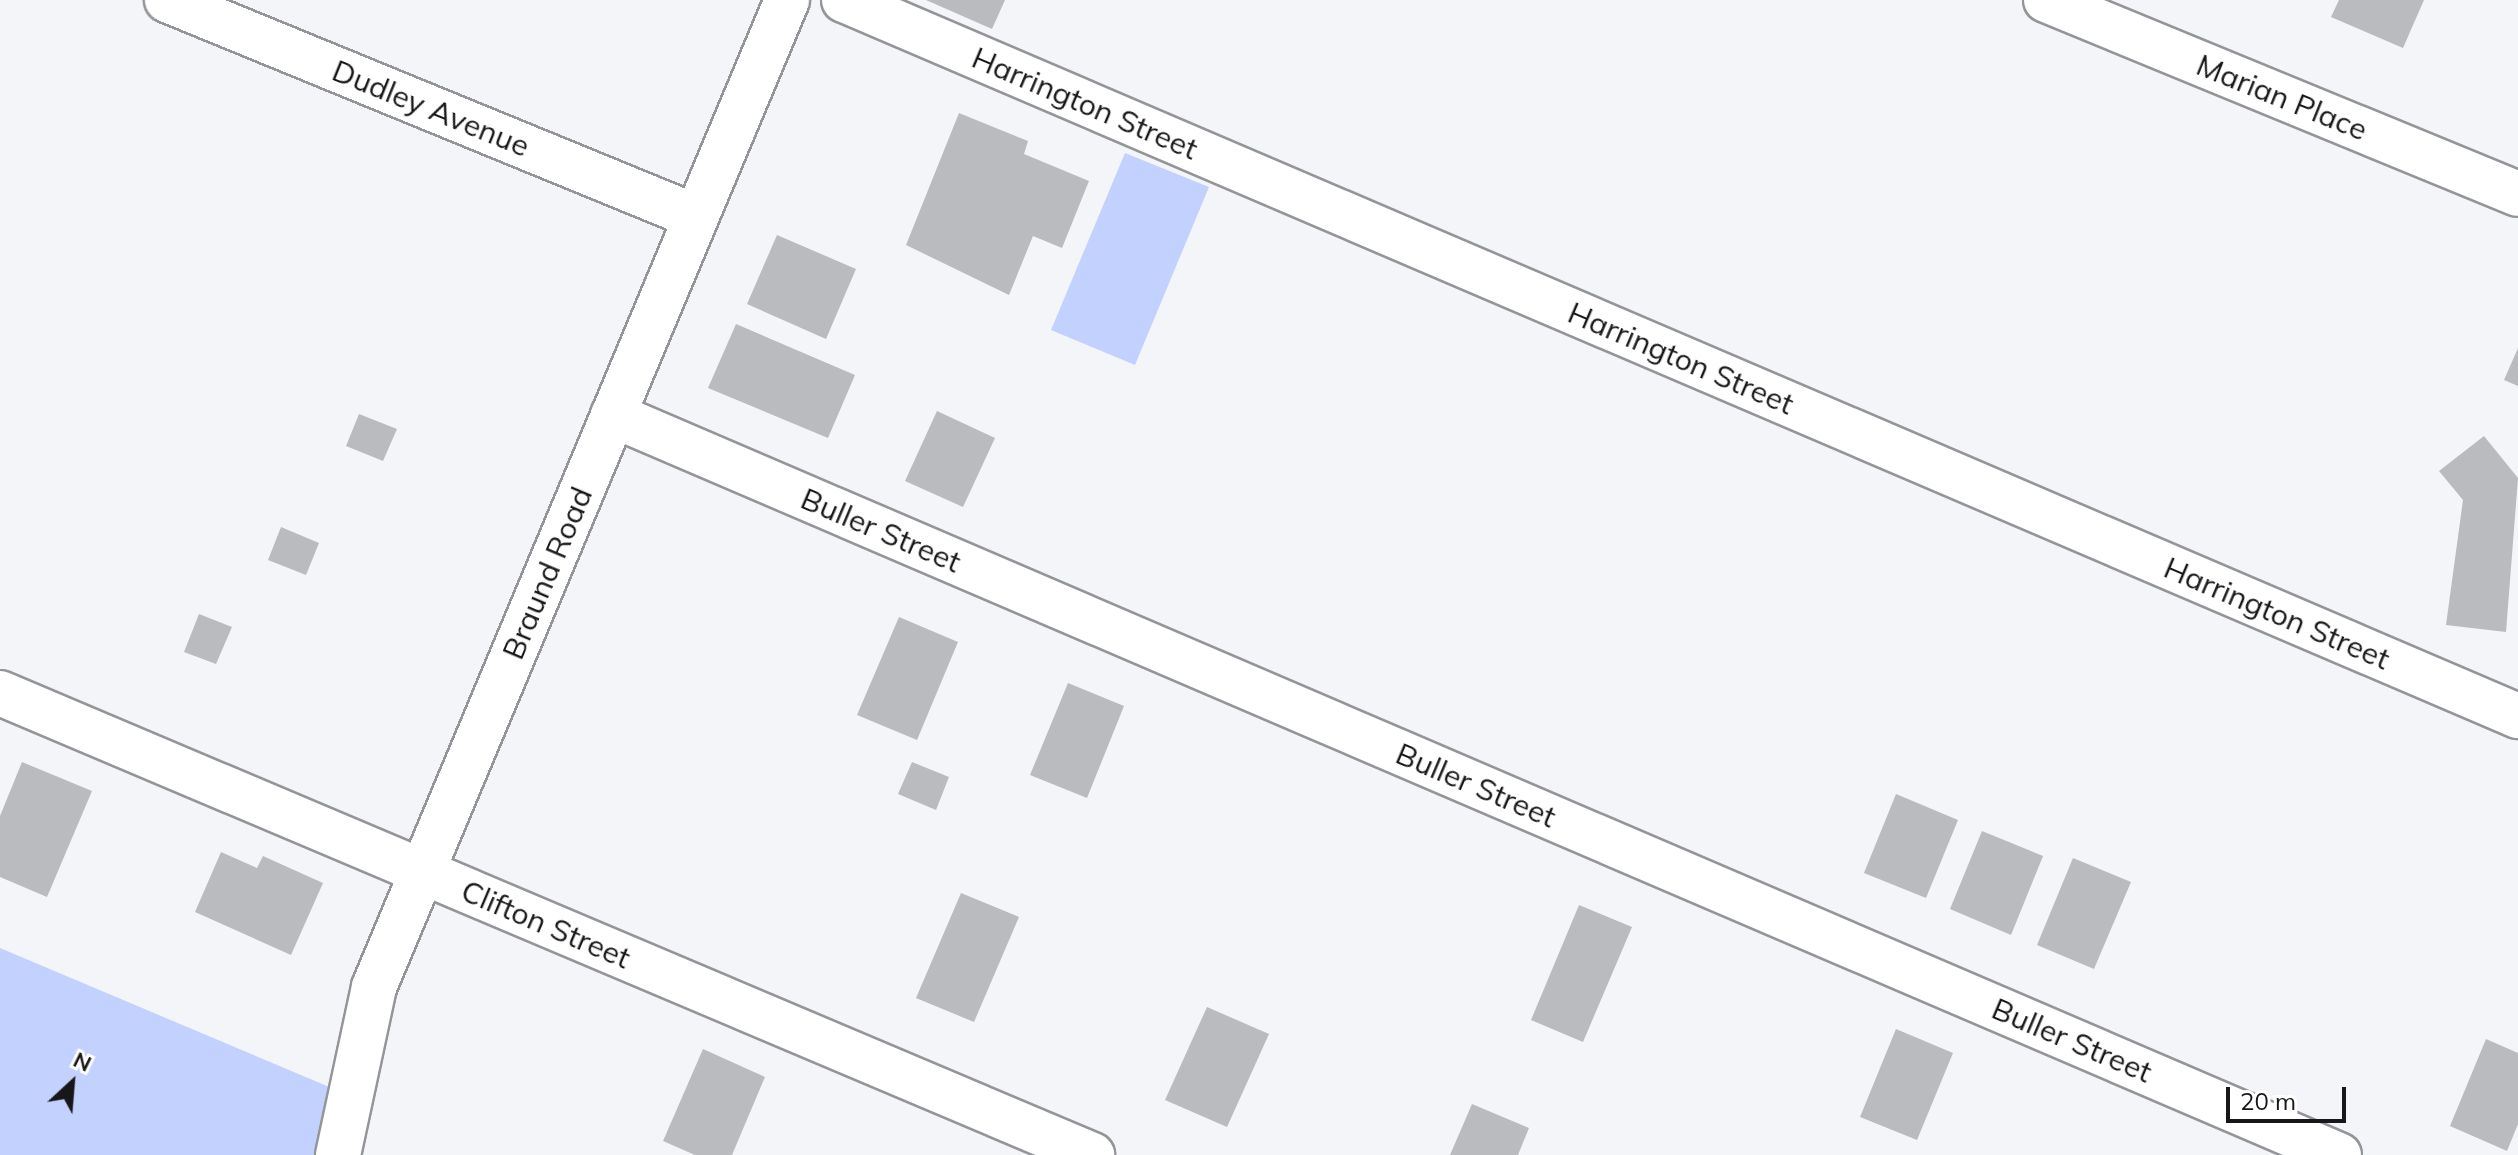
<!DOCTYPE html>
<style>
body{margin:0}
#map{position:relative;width:2518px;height:1155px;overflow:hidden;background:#f3f5f9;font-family:Mulish,sans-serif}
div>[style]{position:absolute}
.green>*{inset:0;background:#c2d1fe}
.building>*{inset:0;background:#babbbf}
.roads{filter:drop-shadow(2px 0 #949599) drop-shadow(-2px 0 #949599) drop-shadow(0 2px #949599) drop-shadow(0 -2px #949599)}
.minor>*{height:44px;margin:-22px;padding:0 22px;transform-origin:22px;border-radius:22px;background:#fff}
span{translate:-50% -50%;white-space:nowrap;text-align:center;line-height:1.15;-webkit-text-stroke:8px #fff;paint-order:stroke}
.street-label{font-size:30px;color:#171719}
.north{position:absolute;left:32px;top:1043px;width:80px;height:80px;-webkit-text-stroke:6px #fff;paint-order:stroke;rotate:26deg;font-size:22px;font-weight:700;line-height:32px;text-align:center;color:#171719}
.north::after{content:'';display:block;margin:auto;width:28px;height:36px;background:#171719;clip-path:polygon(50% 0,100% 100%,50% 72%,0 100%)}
.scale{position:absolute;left:2226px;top:1087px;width:120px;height:36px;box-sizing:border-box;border:4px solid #171719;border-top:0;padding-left:10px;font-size:24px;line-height:28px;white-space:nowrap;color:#171719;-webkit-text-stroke:6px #fff;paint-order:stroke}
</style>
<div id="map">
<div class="green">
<i style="clip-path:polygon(1125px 153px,1209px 187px,1135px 365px,1051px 330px)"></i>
<i style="clip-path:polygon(0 948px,353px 1097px,338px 1155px,0 1155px)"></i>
</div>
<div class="building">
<i style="clip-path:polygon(926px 0,1005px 0,992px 29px)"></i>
<i style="clip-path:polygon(2339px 0,2424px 0,2403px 48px,2331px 17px)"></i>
<i style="clip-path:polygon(959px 113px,1028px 141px,1024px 154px,1089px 181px,1062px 248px,1033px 236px,1009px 295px,906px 245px)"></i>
<i style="clip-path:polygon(777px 235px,856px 269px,826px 339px,747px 304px)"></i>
<i style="clip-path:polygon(736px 324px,855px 375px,828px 438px,708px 388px)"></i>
<i style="clip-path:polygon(2518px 348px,2518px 386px,2504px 380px)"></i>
<i style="clip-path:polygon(937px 411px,995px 438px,963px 507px,905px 481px)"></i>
<i style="clip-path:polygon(359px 414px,397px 429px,383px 461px,346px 446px)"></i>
<i style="clip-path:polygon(2484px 436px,2518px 478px,2506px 632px,2446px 625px,2463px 500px,2439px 471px)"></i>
<i style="clip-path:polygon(281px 527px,319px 543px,306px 575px,268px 560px)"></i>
<i style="clip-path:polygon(199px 614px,232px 627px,216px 664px,184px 652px)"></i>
<i style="clip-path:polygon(899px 617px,958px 642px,917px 740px,857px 715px)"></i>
<i style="clip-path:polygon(1068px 683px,1124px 706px,1087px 798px,1030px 775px)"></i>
<i style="clip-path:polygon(22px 762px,92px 791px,47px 897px,0 877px,0 816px)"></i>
<i style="clip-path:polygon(912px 762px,949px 777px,936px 810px,898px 794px)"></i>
<i style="clip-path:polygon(1896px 794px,1958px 820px,1926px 898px,1864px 873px)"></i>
<i style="clip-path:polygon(1982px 831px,2043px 856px,2011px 935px,1950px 909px)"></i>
<i style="clip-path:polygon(221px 852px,257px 868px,263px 856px,323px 883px,291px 955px,195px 912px)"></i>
<i style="clip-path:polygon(2073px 858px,2131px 882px,2094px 969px,2037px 945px)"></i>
<i style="clip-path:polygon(961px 893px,1019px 917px,974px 1022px,916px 998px)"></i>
<i style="clip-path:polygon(1579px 905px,1632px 927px,1583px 1042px,1531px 1020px)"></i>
<i style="clip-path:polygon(1207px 1007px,1269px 1034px,1227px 1127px,1165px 1100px)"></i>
<i style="clip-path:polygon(1896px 1029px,1953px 1053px,1917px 1140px,1860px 1117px)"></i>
<i style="clip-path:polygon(2486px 1039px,2518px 1053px,2518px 1124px,2507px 1151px,2450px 1126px)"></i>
<i style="clip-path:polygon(703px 1049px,765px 1077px,732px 1155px,695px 1155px,663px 1141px)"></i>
<i style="clip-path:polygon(1472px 1104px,1529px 1128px,1518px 1155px,1450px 1155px)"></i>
</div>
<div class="roads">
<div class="minor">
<i style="left:167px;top:0;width:570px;rotate:22.29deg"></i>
<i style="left:844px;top:0;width:1821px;rotate:23.16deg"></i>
<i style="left:2046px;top:0;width:510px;rotate:22.34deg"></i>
<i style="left:613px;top:415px;width:1878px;rotate:23.21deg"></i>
<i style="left:0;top:693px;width:1186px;rotate:22.93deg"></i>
<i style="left:338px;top:1155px;width:172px;rotate:-77.9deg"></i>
<i style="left:374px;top:987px;width:1070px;rotate:-67.29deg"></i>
</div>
</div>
<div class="street-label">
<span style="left:2282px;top:97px;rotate:22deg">Marian Place</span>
<span style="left:1085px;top:103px;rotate:23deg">Harrington Street</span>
<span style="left:431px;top:108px;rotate:22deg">Dudley Avenue</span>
<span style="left:1681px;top:358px;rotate:23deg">Harrington Street</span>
<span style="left:881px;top:530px;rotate:23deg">Buller Street</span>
<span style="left:547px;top:573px;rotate:-67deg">Braund Road</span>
<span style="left:2277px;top:613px;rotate:23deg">Harrington Street</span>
<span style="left:1476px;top:785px;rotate:23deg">Buller Street</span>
<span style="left:546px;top:924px;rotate:23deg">Clifton Street</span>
<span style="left:2072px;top:1040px;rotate:23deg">Buller Street</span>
</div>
<div class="north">N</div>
<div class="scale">20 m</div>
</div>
